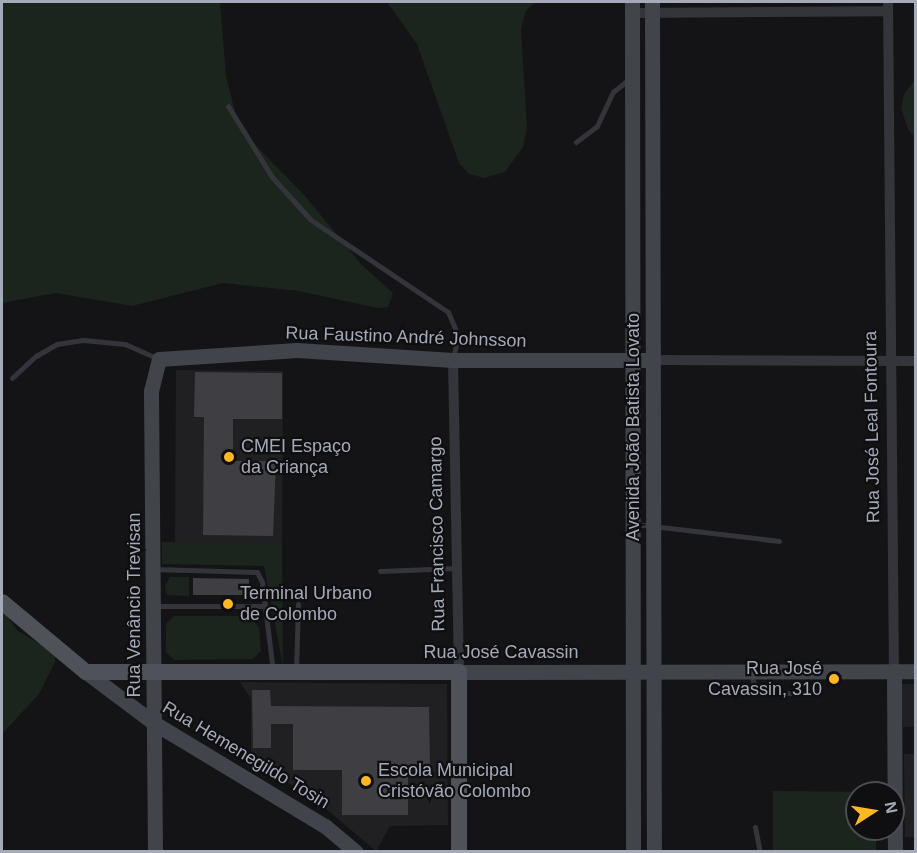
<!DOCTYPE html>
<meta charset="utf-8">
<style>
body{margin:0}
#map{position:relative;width:917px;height:853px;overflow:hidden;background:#141416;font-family:Helvetica,sans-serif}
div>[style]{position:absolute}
.built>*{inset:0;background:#202023}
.green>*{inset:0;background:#1b241d}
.building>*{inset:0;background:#3e3e43}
.lane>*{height:5px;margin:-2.5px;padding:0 2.5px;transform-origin:2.5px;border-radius:2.5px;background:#34353b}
.street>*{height:10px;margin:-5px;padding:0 5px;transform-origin:5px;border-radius:5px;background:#34353b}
.secondary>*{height:15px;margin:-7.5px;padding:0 7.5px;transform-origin:7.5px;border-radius:7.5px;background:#42444b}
.primary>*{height:16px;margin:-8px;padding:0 8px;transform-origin:8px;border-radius:8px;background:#50525a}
.dots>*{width:16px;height:16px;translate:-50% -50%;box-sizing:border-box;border:3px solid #0f0f11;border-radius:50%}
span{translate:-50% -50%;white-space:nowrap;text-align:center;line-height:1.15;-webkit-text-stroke:4.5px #0f0f11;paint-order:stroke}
.street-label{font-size:18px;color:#a4aab7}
.poi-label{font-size:18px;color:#a4aab7}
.left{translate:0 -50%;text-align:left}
.right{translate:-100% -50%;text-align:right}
.frame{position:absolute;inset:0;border:3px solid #a4aab7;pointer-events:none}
.north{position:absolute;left:845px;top:781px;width:60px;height:60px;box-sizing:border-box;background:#0f0f11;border:2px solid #4b4d53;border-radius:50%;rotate:78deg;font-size:16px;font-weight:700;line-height:24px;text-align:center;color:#a4aab7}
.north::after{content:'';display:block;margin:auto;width:21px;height:27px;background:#ffb722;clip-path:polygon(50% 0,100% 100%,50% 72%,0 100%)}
</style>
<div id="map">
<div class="built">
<i style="clip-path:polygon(176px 370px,283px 371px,282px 543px,175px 543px)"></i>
<i style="clip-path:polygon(240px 682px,447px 684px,448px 825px,390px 826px,376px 851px,318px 802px,251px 759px,251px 699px)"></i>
<i style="clip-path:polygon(902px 684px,915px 684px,915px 727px,903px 727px)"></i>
<i style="clip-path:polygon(904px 754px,915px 754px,915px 837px,905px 837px)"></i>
</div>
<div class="green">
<i style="clip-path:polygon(2px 2px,220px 2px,226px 76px,239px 128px,305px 196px,362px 265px,393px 293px,388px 307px,378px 308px,298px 291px,223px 283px,132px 306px,56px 293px,2px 303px)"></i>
<i style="clip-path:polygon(387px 2px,535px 2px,526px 11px,521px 28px,527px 128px,523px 147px,505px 172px,484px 178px,469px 174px,459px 163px,417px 44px)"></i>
<i style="clip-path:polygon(915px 80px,915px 138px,908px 129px,901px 108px,904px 94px)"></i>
<i style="clip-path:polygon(162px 542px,282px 543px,283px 666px,264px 566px,162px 564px)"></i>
<i style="clip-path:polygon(170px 577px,189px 577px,189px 596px,167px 595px,165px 586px)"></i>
<i style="clip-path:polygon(2px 610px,18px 631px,55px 653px,55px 662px,39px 694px,2px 734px)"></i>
<i style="clip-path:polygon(174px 616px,249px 616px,259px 627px,261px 651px,253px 659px,174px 660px,166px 652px,166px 624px)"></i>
<i style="clip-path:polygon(773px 791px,876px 792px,857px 793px,857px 829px,876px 829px,876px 851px,773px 851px)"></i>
</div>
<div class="building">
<i style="clip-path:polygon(195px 372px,282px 373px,282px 419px,233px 419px,233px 461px,276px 461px,273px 536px,203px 535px,204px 417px,194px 417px)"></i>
<i style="clip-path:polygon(193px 578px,249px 579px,249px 595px,193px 595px)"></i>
<i style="clip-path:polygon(252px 690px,270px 690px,271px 706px,429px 707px,430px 767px,408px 767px,408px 815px,342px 815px,342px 770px,293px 770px,293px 724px,271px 724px,271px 748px,253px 748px)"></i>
</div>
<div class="lane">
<i style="left:228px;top:106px;width:84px;rotate:58.2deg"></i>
<i style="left:272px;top:177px;width:58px;rotate:47.8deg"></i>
<i style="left:311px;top:220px;width:165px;rotate:33.9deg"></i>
<i style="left:448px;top:312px;width:25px;rotate:67deg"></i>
<i style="left:458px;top:335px;width:24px;rotate:102deg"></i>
<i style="left:576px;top:142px;width:26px;rotate:-37deg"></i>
<i style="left:597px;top:126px;width:38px;rotate:-65deg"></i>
<i style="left:613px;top:92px;width:21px;rotate:-39deg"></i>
<i style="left:12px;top:378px;width:33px;rotate:-43deg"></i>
<i style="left:36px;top:356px;width:24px;rotate:-30deg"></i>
<i style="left:57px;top:344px;width:26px;rotate:-9deg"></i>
<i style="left:83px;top:340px;width:42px;rotate:5.4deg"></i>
<i style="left:125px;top:344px;width:35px;rotate:24deg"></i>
<i style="left:635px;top:524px;width:145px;rotate:6.7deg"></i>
<i style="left:154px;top:569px;width:103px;rotate:1.7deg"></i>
<i style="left:257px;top:572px;width:11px;rotate:63deg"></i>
<i style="left:262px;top:582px;width:90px;rotate:83deg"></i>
<i style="left:380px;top:571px;width:77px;rotate:-2.2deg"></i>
<i style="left:155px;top:606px;width:110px"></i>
<i style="left:296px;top:671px;width:67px;rotate:-88.3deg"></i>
<i style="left:751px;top:673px;width:11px;rotate:75deg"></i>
<i style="left:754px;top:684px;width:15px;rotate:37deg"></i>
<i style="left:766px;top:693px;width:26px"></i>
<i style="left:755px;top:827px;width:25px;rotate:79deg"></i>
</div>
<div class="street">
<i style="left:888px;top:2px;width:669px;rotate:89.49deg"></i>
<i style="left:632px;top:13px;width:256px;rotate:-0.4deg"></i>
<i style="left:453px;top:360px;width:312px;rotate:88.9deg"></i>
<i style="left:653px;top:360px;width:263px;rotate:0.2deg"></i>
</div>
<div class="secondary">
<i style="left:632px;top:2px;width:850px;rotate:89.93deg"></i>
<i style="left:652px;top:2px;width:850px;rotate:89.87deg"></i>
<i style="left:894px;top:671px;width:181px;rotate:89.7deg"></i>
<i style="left:86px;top:672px;width:85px;rotate:36.9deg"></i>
<i style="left:154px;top:723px;width:200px;rotate:31.1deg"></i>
<i style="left:325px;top:826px;width:40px;rotate:40deg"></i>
<i style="left:459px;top:672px;width:457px;rotate:-0.1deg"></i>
<i style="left:155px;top:852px;width:461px;rotate:-90.5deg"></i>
<i style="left:151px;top:391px;width:33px;rotate:-76deg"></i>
<i style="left:159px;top:359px;width:138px;rotate:-3.7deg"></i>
<i style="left:297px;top:350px;width:156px;rotate:3.7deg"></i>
<i style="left:453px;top:360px;width:200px"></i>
</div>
<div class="primary">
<i style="left:2px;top:602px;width:109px;rotate:39.8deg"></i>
<i style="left:86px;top:672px;width:373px"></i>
<i style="left:459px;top:672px;width:180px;rotate:90deg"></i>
</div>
<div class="dots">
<i style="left:229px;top:457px;background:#ffb722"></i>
<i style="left:228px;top:604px;background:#ffb722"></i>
<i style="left:834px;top:679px;background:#ffb722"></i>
<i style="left:366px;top:781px;background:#ffb722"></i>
</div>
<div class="street-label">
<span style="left:406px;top:337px;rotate:2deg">Rua Faustino André Johnsson</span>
<span style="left:633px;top:427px;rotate:-90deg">Avenida João Batista Lovato</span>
<span style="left:872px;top:427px;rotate:-91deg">Rua José Leal Fontoura</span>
<span style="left:437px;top:534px;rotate:-91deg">Rua Francisco Camargo</span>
<span style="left:134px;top:605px;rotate:-90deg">Rua Venâncio Trevisan</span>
<span style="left:501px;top:652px">Rua José Cavassin</span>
<span style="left:246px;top:755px;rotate:31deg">Rua Hemenegildo Tosin</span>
</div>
<div class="poi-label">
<span class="left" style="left:241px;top:457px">CMEI Espaço<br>da Criança</span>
<span class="left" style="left:240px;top:604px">Terminal Urbano<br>de Colombo</span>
<span class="right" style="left:822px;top:679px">Rua José<br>Cavassin, 310</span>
<span class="left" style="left:378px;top:781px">Escola Municipal<br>Cristóvão Colombo</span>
</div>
<div class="frame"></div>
<div class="north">N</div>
</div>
